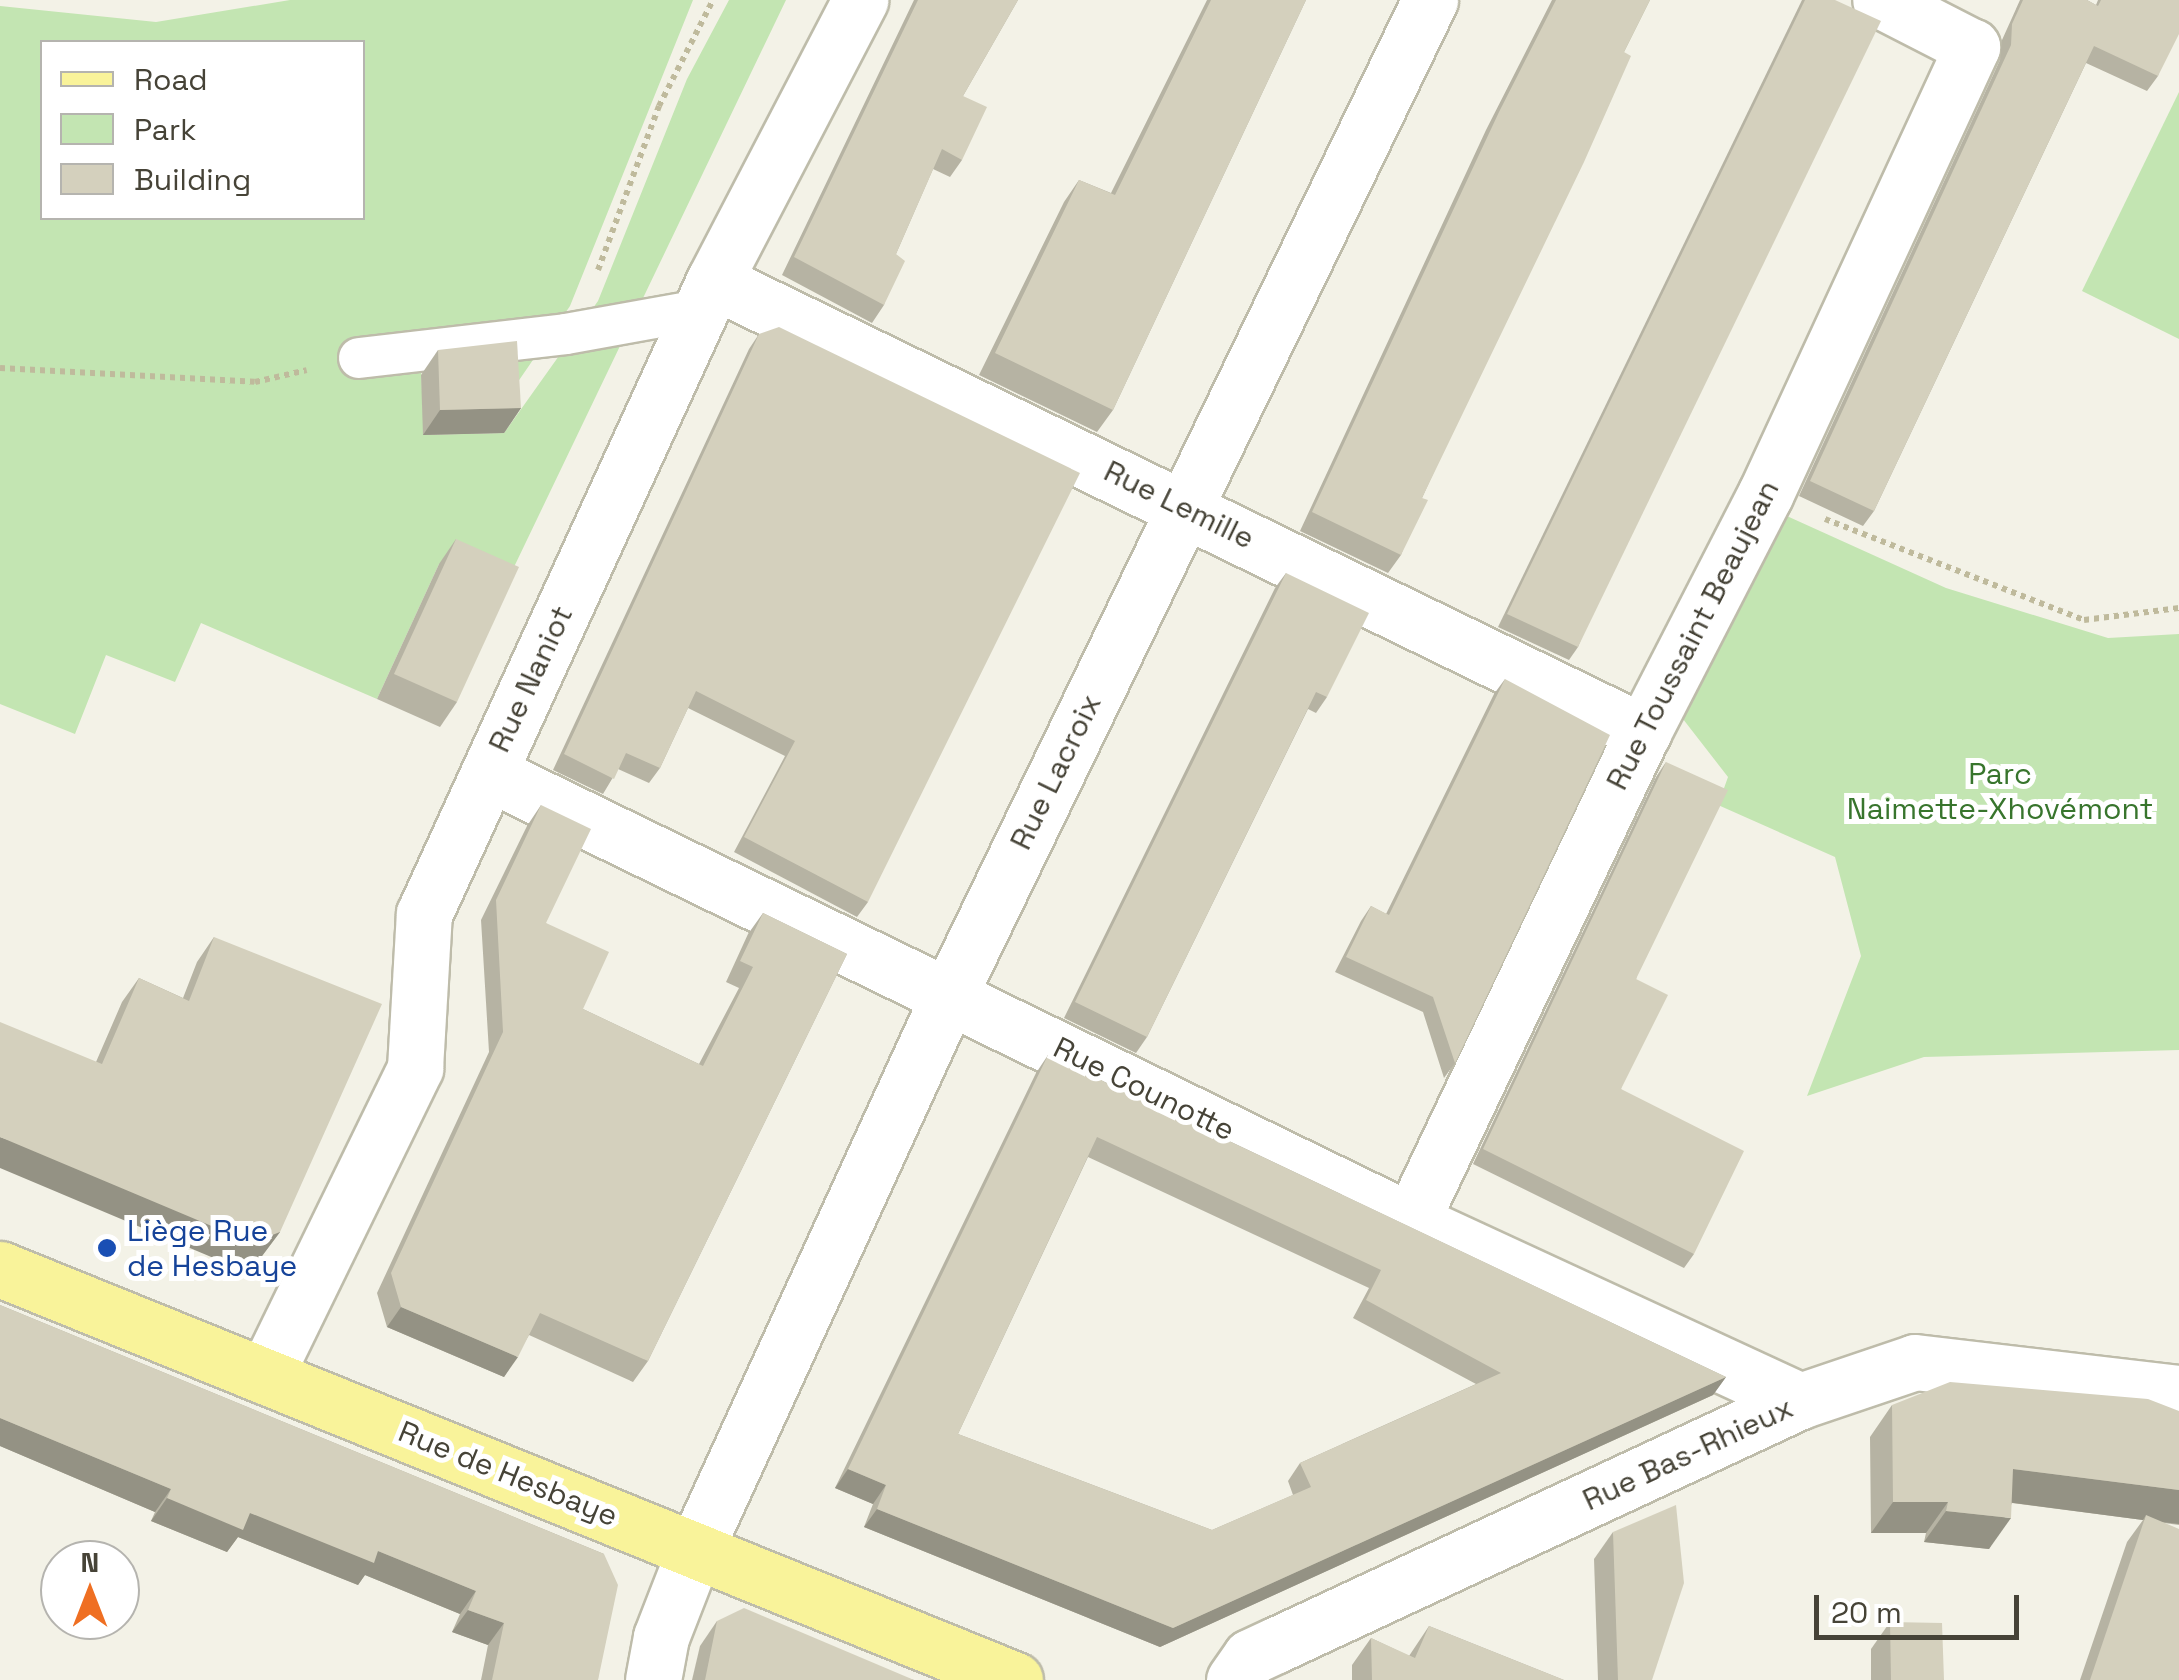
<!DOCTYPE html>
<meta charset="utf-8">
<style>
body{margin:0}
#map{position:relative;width:2179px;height:1680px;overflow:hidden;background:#f3f2e7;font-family:"Space Grotesk",sans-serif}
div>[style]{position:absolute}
.green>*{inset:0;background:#c3e5b2}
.path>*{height:6px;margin-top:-3px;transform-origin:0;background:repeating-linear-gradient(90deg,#bfba9c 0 5px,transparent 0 10px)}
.roads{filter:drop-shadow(2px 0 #bebcaa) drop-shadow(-2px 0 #bebcaa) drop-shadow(0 2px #bebcaa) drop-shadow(0 -2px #bebcaa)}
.service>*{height:40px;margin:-20px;padding:0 20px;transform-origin:20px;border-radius:20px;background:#fff}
.minor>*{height:55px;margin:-27.5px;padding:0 27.5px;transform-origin:27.5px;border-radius:27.5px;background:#fff}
.primary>*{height:55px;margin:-27.5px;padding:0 27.5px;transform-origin:27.5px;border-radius:27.5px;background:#f9f39a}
.wall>*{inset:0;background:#b6b3a3}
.shaded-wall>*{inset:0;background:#949284}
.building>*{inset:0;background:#d4d0bd}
.dots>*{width:28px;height:28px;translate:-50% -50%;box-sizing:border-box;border:5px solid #fff;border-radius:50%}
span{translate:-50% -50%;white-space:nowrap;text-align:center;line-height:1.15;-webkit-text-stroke:10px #fff;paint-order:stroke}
.street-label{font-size:30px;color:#464337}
.park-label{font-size:30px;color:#38752d}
.transit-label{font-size:30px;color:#164399}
.left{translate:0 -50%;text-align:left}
.legend{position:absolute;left:40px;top:40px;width:325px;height:180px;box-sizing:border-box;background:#fff;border:2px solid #b5b4af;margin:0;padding:12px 18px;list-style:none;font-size:30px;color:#464337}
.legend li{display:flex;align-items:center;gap:20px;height:50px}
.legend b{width:50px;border:2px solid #b5b4af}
.north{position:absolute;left:40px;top:1540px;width:100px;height:100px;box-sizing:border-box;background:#fff;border:2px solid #b5b4af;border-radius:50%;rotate:0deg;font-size:28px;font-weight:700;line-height:40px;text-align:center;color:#464337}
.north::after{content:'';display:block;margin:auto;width:35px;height:45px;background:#ef6f22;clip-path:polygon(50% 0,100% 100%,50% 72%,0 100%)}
.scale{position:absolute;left:1814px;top:1595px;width:205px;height:45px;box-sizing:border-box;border:5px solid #464337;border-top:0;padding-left:12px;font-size:30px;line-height:35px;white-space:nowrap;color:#464337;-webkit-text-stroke:8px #fff;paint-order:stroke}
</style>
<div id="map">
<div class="green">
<i style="clip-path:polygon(evenodd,290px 0,693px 0,570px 306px,502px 405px,499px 365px,421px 370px,424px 435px,504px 433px,598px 301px,687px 79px,729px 0,786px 0,502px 592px,439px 564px,377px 699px,201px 623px,175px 682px,106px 655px,75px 734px,0 704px,0 6px,156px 22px,290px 0,42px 42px,362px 42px,362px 218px,42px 218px,42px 42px)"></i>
<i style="clip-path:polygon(2179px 92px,2179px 339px,2082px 291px)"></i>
<i style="clip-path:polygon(1778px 512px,1946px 588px,2108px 638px,2179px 634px,2179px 1050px,1924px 1057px,1807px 1096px,1861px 956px,1835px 857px,1718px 805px,1728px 777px,1676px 710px)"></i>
</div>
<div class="path">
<i style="left:598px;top:270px;width:175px;rotate:-69.6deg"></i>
<i style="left:659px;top:106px;width:119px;rotate:-63deg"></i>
<i style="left:0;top:368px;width:255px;rotate:3.1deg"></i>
<i style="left:255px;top:382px;width:53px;rotate:-13deg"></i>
<i style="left:1825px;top:519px;width:278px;rotate:21.3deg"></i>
<i style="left:2084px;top:620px;width:96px;rotate:-7.2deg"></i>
</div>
<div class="roads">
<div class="service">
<i style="left:359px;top:358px;width:208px;rotate:-6.6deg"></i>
<i style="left:566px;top:334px;width:136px;rotate:-10.2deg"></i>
</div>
<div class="minor">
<i style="left:714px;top:281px;width:1033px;rotate:25.9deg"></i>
<i style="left:489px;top:773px;width:1025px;rotate:25.92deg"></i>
<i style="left:1411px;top:1221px;width:429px;rotate:24.8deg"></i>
<i style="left:1411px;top:1221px;width:541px;rotate:-64.62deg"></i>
<i style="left:1643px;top:732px;width:267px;rotate:-62.8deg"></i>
<i style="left:1765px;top:495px;width:494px;rotate:-65.2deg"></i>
<i style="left:1972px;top:47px;width:103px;rotate:-152.9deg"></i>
<i style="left:265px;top:1376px;width:343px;rotate:-64deg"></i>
<i style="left:415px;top:1068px;width:154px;rotate:-86.7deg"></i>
<i style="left:424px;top:914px;width:696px;rotate:-65.39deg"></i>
<i style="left:714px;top:281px;width:317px;rotate:-62.5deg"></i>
<i style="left:653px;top:1680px;width:44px;rotate:-79.5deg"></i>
<i style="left:661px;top:1637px;width:93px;rotate:-68.7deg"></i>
<i style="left:695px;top:1550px;width:613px;rotate:-65.4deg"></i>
<i style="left:950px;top:993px;width:1103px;rotate:-64.2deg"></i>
<i style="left:1234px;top:1680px;width:28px;rotate:-55deg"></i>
<i style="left:1250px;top:1657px;width:29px;rotate:-25deg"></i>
<i style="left:1276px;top:1645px;width:578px;rotate:-24.97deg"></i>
<i style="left:1800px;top:1401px;width:121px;rotate:-18.7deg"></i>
<i style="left:1915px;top:1362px;width:266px;rotate:6.7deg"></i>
</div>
<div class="primary">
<i style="left:0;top:1269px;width:1095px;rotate:22.04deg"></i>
</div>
</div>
<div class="wall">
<i style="clip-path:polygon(914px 0,1018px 0,963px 96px,962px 160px,950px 177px,933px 169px,896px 254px,884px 305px,872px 323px,782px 275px)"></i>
<i style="clip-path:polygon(1207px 0,1306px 0,1113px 410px,1097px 432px,979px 375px,1064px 202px,1079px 180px,1111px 193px)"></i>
<i style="clip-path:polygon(1552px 0,1650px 0,1624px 52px,1422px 498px,1401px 555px,1388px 573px,1300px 531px,1486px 130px)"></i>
<i style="clip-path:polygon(1802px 0,1835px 0,1578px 647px,1569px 660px,1498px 627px)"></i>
<i style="clip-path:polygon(2020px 0,2087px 0,2096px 5px,2098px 0,2179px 0,2158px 76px,2147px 91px,2086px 63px,1874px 511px,1863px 526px,1799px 496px,2000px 60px,2002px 40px)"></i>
<i style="clip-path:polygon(759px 334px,868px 902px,857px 917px,734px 852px,785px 756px,688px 708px,660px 768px,649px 783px,618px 769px,603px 794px,553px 770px,749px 349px)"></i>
<i style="clip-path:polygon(438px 350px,521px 408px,504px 433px,423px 435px,421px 375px)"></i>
<i style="clip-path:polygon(456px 539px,457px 702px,440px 727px,377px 699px,439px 564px)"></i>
<i style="clip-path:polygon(1286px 573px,1327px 697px,1316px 713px,1308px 709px,1147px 1037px,1136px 1053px,1064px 1018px,1275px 588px)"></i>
<i style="clip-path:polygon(1505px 679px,1455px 1063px,1444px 1078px,1423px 1012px,1335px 972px,1361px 921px,1371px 906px,1386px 914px,1494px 694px)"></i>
<i style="clip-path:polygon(1666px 762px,1621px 1089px,1694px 1254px,1684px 1268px,1473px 1164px,1656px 777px)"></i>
<i style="clip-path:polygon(541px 805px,546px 923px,583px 1009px,699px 1064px,739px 988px,726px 982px,748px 934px,763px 913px,847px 954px,648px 1361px,633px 1382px,529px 1335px,504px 1377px,387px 1327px,377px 1293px,489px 1052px,481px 920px,527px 826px)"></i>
<i style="clip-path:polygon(214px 937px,280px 1232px,262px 1256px,235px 1267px,96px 1062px,122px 1002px,139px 978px,183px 998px,197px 962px)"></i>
<i style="clip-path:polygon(evenodd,1048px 1055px,1726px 1377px,1713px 1395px,1160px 1647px,864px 1527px,873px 1504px,835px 1488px,1036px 1073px,1048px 1055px,1088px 1157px,1369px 1288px,1353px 1318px,1476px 1384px,1300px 1463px,1288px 1481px,1293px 1495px,1212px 1530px,958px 1434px,1088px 1157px)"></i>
<i style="clip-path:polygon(0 1305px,604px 1554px,598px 1680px,481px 1680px,488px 1645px,452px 1632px,460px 1614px,365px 1575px,358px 1585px,238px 1537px,227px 1552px,151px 1521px,155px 1512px,0 1446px)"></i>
<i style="clip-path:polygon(1892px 1405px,2179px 1411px,2179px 1525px,2164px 1523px,2179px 1680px,2080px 1680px,2127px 1542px,2143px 1520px,2012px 1503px,1989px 1549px,1924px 1542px,1926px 1533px,1871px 1533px,1870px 1437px)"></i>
<i style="clip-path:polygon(1613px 1532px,1652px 1680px,1598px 1680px,1594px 1559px)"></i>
<i style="clip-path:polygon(717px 1621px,914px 1680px,692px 1680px,700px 1646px)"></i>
<i style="clip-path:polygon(1890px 1622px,1944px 1680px,1871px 1680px,1871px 1649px)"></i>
<i style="clip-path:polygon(1429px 1626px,1564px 1680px,1352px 1680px,1352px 1665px,1371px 1638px,1409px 1656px)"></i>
</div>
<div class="shaded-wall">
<i style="clip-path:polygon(521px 408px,504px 433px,423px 435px,440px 410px)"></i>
<i style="clip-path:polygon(0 1137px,280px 1232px,262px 1256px,235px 1267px,0 1168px)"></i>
<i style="clip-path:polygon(401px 1307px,518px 1357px,504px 1377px,387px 1327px)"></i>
<i style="clip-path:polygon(1726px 1377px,1713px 1395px,1160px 1647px,864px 1527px,877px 1509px,1173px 1628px)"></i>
<i style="clip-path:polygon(0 1418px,171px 1489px,155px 1512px,0 1446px)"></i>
<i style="clip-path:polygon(848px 1469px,886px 1485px,873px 1504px,835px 1488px)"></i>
<i style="clip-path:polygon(2013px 1469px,2179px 1490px,2179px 1524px,2144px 1520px,2146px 1515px,2143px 1520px,1991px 1500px)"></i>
<i style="clip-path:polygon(167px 1498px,250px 1513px,378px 1551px,476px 1591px,460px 1614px,365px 1575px,358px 1585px,238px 1537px,227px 1552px,151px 1521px)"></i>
<i style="clip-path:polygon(1893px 1502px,1948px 1502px,1926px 1533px,1871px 1533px)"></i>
<i style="clip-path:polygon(1946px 1511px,2011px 1518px,1989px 1549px,1924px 1542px)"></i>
<i style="clip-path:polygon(468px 1610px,504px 1623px,488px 1645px,452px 1632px)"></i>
</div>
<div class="building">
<i style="clip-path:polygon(918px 0,1018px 0,963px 96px,987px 107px,962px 160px,942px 149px,896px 254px,905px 261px,884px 305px,794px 257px)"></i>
<i style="clip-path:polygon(1211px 0,1306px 0,1113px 410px,995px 353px,1079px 180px,1115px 195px)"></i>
<i style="clip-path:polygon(1556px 0,1650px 0,1624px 52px,1631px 56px,1584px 162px,1422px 498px,1428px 500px,1401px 555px,1312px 512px,1499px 112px)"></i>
<i style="clip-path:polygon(1805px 0,1835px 0,1881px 21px,1578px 647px,1507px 614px)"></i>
<i style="clip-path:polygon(2023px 0,2087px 0,2098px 6px,2101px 0,2179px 0,2179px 34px,2158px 76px,2094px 46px,1874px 511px,1810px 481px,2011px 45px,2012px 24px)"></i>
<i style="clip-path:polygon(779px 327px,1080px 473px,868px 902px,744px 837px,795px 741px,696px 691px,660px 768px,626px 753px,614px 779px,564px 754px,759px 334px)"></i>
<i style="clip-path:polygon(517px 341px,521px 408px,440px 410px,438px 350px)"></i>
<i style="clip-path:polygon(456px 539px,519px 567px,457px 702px,394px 674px)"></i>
<i style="clip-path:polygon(1286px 573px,1369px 613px,1327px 697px,1316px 692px,1147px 1037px,1075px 1002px)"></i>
<i style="clip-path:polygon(1505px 679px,1610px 735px,1455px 1063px,1433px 997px,1346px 957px,1371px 906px,1389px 915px)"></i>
<i style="clip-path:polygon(1666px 762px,1728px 790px,1636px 979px,1668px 995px,1621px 1089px,1744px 1151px,1694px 1254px,1483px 1149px)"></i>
<i style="clip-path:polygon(541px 805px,591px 829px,546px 923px,609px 952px,583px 1009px,703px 1066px,753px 967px,740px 961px,763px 913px,847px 954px,648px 1361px,540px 1313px,518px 1357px,401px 1307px,391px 1273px,503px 1032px,496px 900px)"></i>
<i style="clip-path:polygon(214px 937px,382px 1004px,280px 1232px,252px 1243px,0 1137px,0 1022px,102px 1064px,139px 978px,189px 1001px)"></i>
<i style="clip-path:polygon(evenodd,1048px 1055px,1726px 1377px,1173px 1628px,877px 1509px,886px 1485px,848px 1469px,1048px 1055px,1097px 1137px,1381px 1270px,1366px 1300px,1501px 1373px,1300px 1463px,1311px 1487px,1212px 1530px,958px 1434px,1097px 1137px)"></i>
<i style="clip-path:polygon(0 1305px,604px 1554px,618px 1585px,598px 1680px,492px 1680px,504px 1623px,468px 1610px,476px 1591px,378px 1551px,374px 1563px,250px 1513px,243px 1530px,167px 1498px,171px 1489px,0 1418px)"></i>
<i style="clip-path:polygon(1950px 1382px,2148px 1399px,2179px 1411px,2179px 1490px,2013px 1469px,2011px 1518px,1946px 1511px,1948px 1502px,1893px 1502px,1892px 1405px)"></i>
<i style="clip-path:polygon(1676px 1505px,1684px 1583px,1652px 1680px,1618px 1680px,1613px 1532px)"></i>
<i style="clip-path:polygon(2146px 1515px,2179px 1529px,2179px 1680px,2090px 1680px)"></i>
<i style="clip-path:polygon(744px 1608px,914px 1680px,705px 1680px,717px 1621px)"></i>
<i style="clip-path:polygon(1890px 1622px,1942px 1623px,1944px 1680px,1891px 1680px)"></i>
<i style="clip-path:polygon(1429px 1626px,1564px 1680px,1372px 1680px,1371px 1638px,1415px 1658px)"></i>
</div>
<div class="dots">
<i style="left:107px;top:1248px;background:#1a4fb4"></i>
</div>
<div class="street-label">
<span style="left:1179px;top:505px;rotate:26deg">Rue Lemille</span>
<span style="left:1693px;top:635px;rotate:-63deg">Rue Toussaint Beaujean</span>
<span style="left:531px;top:679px;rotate:-65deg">Rue Naniot</span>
<span style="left:1056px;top:772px;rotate:-64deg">Rue Lacroix</span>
<span style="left:1144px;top:1089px;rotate:26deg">Rue Counotte</span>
<span style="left:1688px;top:1454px;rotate:-25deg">Rue Bas-Rhieux</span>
<span style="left:508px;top:1474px;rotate:22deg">Rue de Hesbaye</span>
</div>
<div class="park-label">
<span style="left:2000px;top:791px">Parc<br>Naimette-Xhovémont</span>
</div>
<div class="transit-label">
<span class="left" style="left:127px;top:1248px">Liège Rue<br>de Hesbaye</span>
</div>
<ul class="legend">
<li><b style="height:12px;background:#f9f39a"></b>Road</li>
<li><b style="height:28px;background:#c3e5b2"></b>Park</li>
<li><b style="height:28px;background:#d4d0bd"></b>Building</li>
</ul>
<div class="north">N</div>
<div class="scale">20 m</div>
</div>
